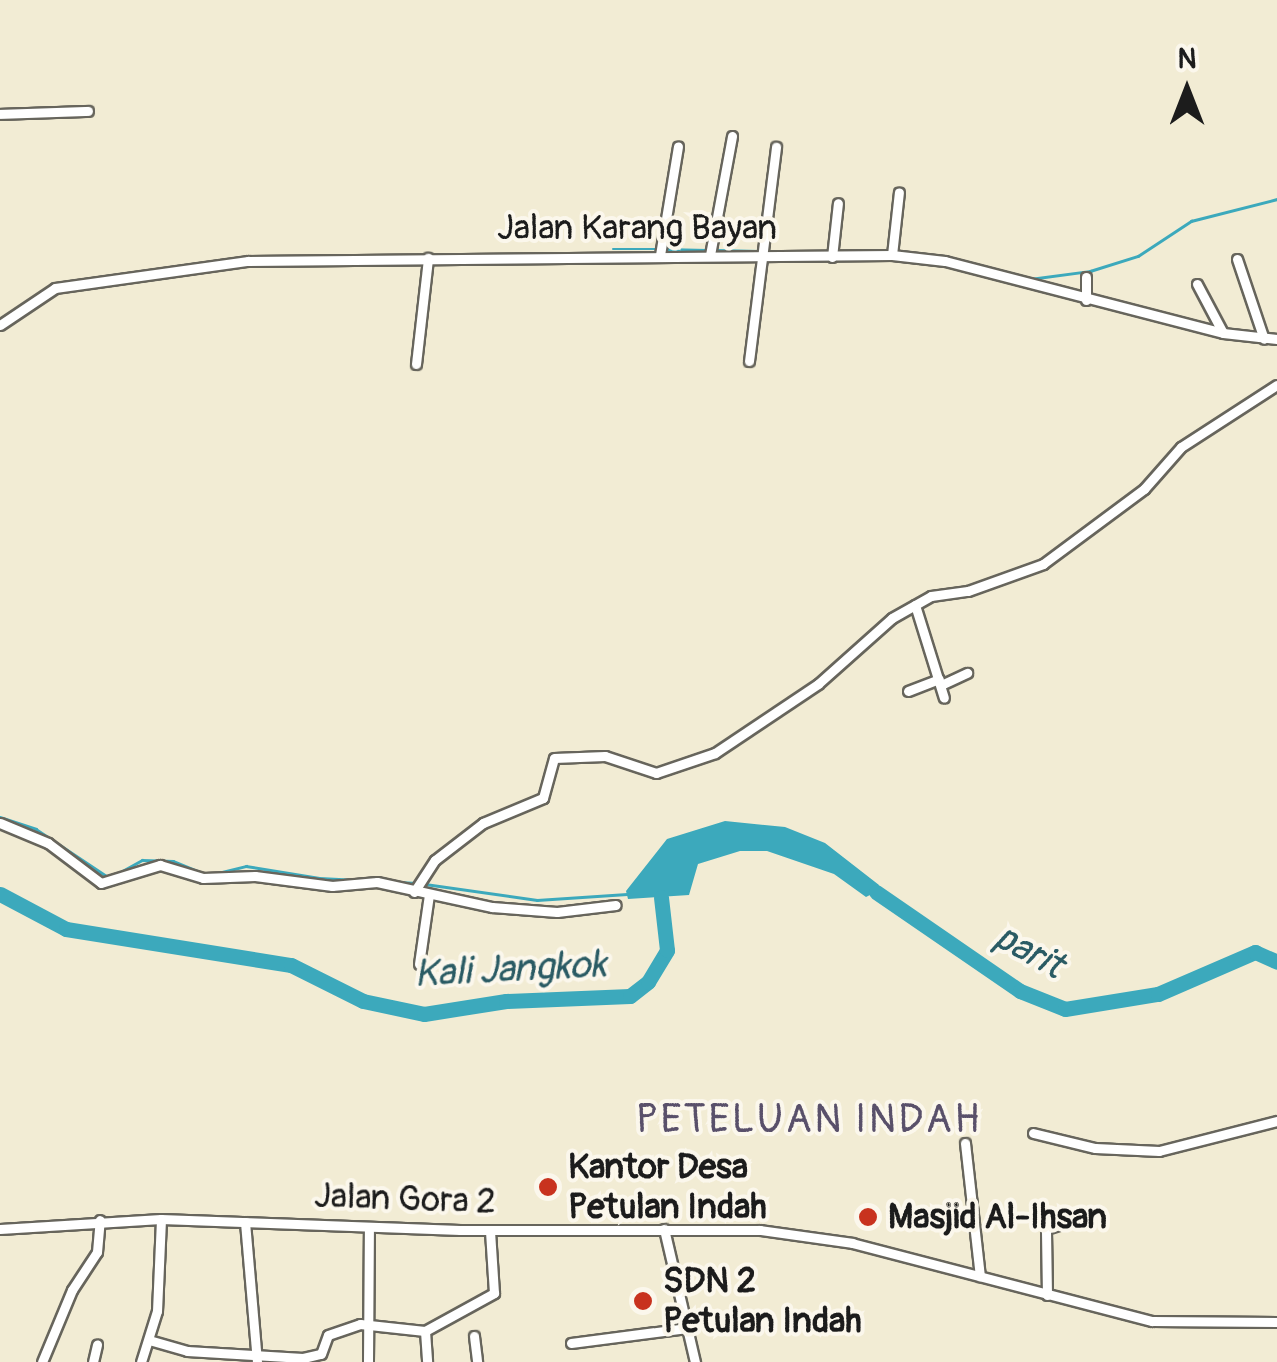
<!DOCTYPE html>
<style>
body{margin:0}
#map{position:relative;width:1277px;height:1362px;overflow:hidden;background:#f2ecd4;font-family:Pangolin,sans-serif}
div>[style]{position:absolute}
.water>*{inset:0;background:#3ca9bc}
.stream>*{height:2.5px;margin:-1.25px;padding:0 1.25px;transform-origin:1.25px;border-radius:1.25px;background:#3ca9bc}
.river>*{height:15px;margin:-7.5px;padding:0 7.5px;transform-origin:7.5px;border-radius:7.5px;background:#3ca9bc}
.roads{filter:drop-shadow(2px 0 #67655c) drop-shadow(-2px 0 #67655c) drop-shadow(0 2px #67655c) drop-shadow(0 -2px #67655c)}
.minor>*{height:9px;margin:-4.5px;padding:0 4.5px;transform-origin:4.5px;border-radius:4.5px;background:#fff}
.dots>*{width:28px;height:28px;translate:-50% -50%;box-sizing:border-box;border:5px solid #fbf7ec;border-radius:50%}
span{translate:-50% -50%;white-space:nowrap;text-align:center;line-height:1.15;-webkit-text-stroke:8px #fbf7ec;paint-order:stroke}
.street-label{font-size:35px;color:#1c1c1c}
.poi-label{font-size:35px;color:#1c1c1c;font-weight:700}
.left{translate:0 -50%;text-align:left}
.water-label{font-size:38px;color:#2a5b64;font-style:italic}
.quarter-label{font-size:40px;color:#59506a;letter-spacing:2.5px}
.north{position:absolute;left:1137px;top:40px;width:100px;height:100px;-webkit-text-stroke:8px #fbf7ec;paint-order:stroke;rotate:0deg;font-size:28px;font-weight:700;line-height:40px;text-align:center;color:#1c1c1c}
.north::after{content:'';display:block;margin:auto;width:35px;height:45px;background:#1c1c1c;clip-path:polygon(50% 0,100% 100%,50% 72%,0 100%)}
</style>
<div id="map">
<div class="water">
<i style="clip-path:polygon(725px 821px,785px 827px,825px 843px,879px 885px,876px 892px,866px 897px,834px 874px,767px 851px,740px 851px,698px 864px,689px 895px,628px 899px,626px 891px,667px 839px)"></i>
</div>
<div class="stream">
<i style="left:613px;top:249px;width:45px"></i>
<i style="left:664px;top:249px;width:42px;rotate:1.4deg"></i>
<i style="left:715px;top:250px;width:44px;rotate:1.3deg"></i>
<i style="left:842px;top:251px;width:27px"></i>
<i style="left:898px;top:251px;width:32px;rotate:7deg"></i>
<i style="left:1030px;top:279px;width:61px;rotate:-7.6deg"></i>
<i style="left:1090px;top:271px;width:50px;rotate:-17.4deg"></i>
<i style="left:1138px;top:256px;width:64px;rotate:-33.4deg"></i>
<i style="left:1191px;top:221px;width:89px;rotate:-14.3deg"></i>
<i style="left:0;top:817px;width:38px;rotate:18deg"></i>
<i style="left:36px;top:829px;width:87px;rotate:33.7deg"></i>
<i style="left:218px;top:873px;width:29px;rotate:-14deg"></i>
<i style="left:246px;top:866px;width:74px;rotate:9.3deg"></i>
<i style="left:319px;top:878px;width:98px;rotate:2.9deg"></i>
<i style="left:115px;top:875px;width:31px;rotate:-29deg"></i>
<i style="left:142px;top:860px;width:31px;rotate:2deg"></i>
<i style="left:173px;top:861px;width:35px;rotate:22deg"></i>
<i style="left:425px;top:884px;width:113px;rotate:8.1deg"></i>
<i style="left:537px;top:900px;width:90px;rotate:-3.8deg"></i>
</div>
<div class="river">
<i style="left:876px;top:892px;width:175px;rotate:34.5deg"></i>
<i style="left:1020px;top:991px;width:48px;rotate:21.8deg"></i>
<i style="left:1065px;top:1009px;width:94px;rotate:-9.2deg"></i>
<i style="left:1158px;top:994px;width:106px;rotate:-23.4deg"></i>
<i style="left:1255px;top:952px;width:24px;rotate:24deg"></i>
<i style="left:0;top:894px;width:75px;rotate:27.9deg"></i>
<i style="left:66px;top:929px;width:228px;rotate:9.1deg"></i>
<i style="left:291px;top:965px;width:80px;rotate:26.6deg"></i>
<i style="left:363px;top:1001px;width:62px;rotate:12deg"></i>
<i style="left:424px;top:1014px;width:83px;rotate:-9deg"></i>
<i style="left:506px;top:1001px;width:124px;rotate:-2.3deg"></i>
<i style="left:630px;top:996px;width:23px;rotate:-38deg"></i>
<i style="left:648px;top:982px;width:37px;rotate:-59deg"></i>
<i style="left:667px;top:950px;width:53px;rotate:-96.5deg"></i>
</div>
<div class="roads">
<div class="minor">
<i style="left:0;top:114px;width:88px;rotate:-2deg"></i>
<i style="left:660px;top:255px;width:110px;rotate:-80.6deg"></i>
<i style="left:710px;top:255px;width:121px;rotate:-79.5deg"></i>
<i style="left:892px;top:255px;width:63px;rotate:-83.7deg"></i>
<i style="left:832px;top:257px;width:54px;rotate:-83.7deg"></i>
<i style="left:1237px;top:259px;width:84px;rotate:71.4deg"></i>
<i style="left:1197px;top:284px;width:55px;rotate:62deg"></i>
<i style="left:1086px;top:300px;width:23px;rotate:-90deg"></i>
<i style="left:0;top:325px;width:66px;rotate:-33.9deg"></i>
<i style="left:55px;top:288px;width:195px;rotate:-8deg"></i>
<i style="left:248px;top:261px;width:644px;rotate:-0.53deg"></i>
<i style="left:892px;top:255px;width:53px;rotate:6.5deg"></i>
<i style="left:945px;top:261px;width:287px;rotate:14.5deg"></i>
<i style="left:1223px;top:333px;width:54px;rotate:6.3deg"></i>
<i style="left:749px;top:361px;width:216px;rotate:-82.8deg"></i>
<i style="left:416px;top:364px;width:107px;rotate:-83.5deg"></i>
<i style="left:915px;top:605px;width:97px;rotate:72.7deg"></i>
<i style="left:941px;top:685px;width:29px;rotate:-25deg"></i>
<i style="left:908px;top:691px;width:33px;rotate:-21deg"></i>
<i style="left:0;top:823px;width:52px;rotate:22.6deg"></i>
<i style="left:48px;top:843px;width:66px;rotate:37deg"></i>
<i style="left:101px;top:883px;width:62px;rotate:-17deg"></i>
<i style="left:160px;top:865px;width:45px;rotate:16.8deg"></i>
<i style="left:203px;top:878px;width:52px;rotate:-2.2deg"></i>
<i style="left:255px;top:876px;width:78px;rotate:7.4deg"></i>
<i style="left:332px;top:886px;width:45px;rotate:-5.1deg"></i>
<i style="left:377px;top:882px;width:118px;rotate:12.3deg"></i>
<i style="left:492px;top:907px;width:65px;rotate:4.4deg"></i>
<i style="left:557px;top:912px;width:59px;rotate:-6.8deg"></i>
<i style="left:414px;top:892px;width:38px;rotate:-57deg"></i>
<i style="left:435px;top:860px;width:61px;rotate:-37.6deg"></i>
<i style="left:483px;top:823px;width:65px;rotate:-22.6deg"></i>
<i style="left:543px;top:798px;width:41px;rotate:-74.6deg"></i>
<i style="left:554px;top:758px;width:51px;rotate:-2.2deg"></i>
<i style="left:605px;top:756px;width:54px;rotate:18.4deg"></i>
<i style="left:656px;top:773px;width:62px;rotate:-18.7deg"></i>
<i style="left:715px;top:753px;width:124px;rotate:-33.8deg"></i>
<i style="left:818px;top:684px;width:99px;rotate:-41.7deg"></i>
<i style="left:892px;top:618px;width:45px;rotate:-29.4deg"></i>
<i style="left:931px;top:596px;width:37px;rotate:-8deg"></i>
<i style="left:968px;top:591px;width:80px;rotate:-19.8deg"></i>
<i style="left:1043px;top:564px;width:126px;rotate:-36.6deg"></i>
<i style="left:1144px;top:489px;width:56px;rotate:-48.6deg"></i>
<i style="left:1181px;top:447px;width:114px;rotate:-32.9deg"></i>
<i style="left:419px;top:964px;width:70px;rotate:-81.8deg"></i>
<i style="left:1033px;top:1133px;width:64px;rotate:13.6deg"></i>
<i style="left:1095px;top:1148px;width:64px;rotate:2.7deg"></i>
<i style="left:1159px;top:1151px;width:122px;rotate:-14.3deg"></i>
<i style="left:965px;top:1143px;width:134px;rotate:83.6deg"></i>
<i style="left:245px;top:1222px;width:141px;rotate:85.1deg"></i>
<i style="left:0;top:1229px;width:161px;rotate:-3.6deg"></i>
<i style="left:161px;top:1219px;width:299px;rotate:2.1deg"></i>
<i style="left:460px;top:1230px;width:300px"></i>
<i style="left:760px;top:1230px;width:93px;rotate:8deg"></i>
<i style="left:852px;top:1243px;width:310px;rotate:14.6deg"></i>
<i style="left:1152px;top:1321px;width:125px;rotate:0.5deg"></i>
<i style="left:664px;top:1229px;width:137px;rotate:76.9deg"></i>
<i style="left:1047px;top:1295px;width:66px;rotate:-90.9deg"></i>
<i style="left:1046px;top:1229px;width:32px;rotate:-18deg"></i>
<i style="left:425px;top:1331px;width:31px;rotate:86deg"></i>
<i style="left:474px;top:1336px;width:26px;rotate:83deg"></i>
<i style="left:149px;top:1340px;width:40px;rotate:16deg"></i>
<i style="left:187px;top:1351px;width:116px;rotate:3.5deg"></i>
<i style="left:303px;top:1358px;width:18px;rotate:-13deg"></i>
<i style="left:321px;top:1354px;width:20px;rotate:-70deg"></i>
<i style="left:328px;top:1335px;width:34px;rotate:-19deg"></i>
<i style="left:360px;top:1324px;width:65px;rotate:6.1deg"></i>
<i style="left:425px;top:1331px;width:79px;rotate:-28.8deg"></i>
<i style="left:494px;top:1293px;width:62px;rotate:-93.7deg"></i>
<i style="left:571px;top:1343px;width:117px;rotate:-7.4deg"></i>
<i style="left:42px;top:1362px;width:78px;rotate:-67.4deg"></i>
<i style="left:72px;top:1290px;width:45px;rotate:-56.7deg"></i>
<i style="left:97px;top:1252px;width:32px;rotate:-85deg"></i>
<i style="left:93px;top:1362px;width:18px;rotate:-77deg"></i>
<i style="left:141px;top:1362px;width:53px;rotate:-72.6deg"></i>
<i style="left:157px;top:1311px;width:92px;rotate:-87.5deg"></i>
<i style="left:368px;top:1362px;width:135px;rotate:-89.6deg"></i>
</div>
</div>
<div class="dots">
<i style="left:548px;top:1187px;background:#c8321e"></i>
<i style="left:868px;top:1217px;background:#c8321e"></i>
<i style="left:643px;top:1301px;background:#c8321e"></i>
</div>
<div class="street-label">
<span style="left:637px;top:228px">Jalan Karang Bayan</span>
<span style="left:405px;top:1199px;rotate:2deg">Jalan Gora 2</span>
</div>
<div class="poi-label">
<span class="left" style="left:568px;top:1187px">Kantor Desa<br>Petulan Indah</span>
<span class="left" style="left:888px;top:1217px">Masjid Al-Ihsan</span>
<span class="left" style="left:663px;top:1301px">SDN 2<br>Petulan Indah</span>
</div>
<div class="water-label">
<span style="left:1029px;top:952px;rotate:29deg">parit</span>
<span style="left:510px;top:970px;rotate:-3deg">Kali Jangkok</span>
</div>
<div class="quarter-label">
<span style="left:809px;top:1120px">PETELUAN INDAH</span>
</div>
<div class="north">N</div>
</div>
